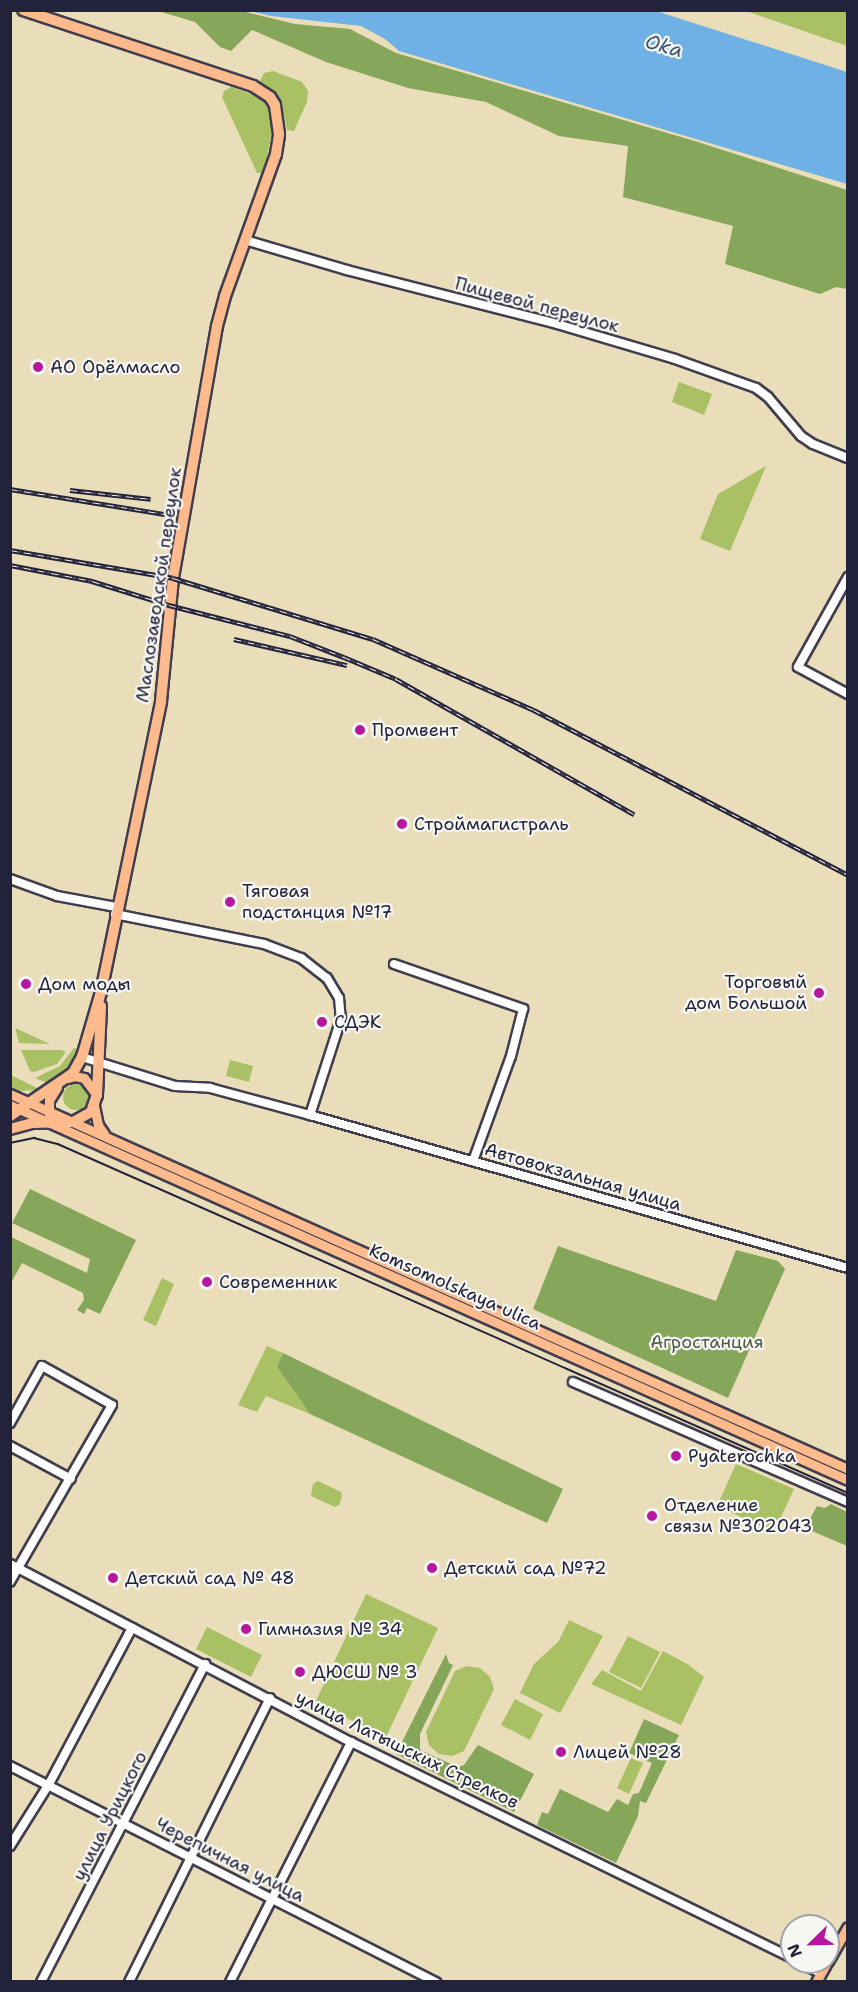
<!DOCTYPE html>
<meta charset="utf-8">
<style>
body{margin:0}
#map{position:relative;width:858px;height:1992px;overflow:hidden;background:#eaddba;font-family:"Shantell Sans",sans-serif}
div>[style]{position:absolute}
.green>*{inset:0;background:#a9c065}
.round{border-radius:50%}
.forest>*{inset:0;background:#86a65a}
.water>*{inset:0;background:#6fb1e4}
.roads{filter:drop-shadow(2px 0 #403e4e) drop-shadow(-2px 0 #403e4e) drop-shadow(0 2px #403e4e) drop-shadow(0 -2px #403e4e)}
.minor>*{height:8px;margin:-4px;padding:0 4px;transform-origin:4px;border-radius:4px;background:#fff}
.major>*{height:9px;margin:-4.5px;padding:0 4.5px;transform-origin:4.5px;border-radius:4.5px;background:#fcba8d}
.highway>*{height:10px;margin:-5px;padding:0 5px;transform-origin:5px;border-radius:5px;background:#fcba8d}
.tram>*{height:1.5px;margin:-0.75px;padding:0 0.75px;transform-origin:0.75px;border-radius:0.75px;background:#22223b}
.rail>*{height:4.5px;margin-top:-2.25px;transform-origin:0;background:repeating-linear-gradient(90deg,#f6f6f2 0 7px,#22223b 0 14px);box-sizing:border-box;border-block:2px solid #22223b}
.dots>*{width:16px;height:16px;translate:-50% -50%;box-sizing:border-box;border:3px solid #f6f6f2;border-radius:50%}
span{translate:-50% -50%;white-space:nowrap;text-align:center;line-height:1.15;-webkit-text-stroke:4.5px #f6f6f2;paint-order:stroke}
.street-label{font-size:18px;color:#22223b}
.poi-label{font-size:18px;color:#22223b}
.left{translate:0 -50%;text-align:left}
.right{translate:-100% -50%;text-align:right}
.park-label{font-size:18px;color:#51594a}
.water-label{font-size:20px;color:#3d5476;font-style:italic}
.frame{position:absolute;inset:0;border:12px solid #22223b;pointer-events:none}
.north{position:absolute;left:780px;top:1914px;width:60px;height:60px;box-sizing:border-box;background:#f6f6f2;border:2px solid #a1a1a9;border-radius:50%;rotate:247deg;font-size:16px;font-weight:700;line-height:24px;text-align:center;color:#22223b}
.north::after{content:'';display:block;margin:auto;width:21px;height:27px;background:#b5179e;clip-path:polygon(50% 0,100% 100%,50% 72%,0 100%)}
</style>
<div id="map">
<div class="green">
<i style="clip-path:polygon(746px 11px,847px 11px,847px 46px)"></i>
<i style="clip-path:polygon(273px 71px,302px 82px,308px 91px,307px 102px,294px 131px,287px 130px,281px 101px,259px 83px,264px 73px)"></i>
<i style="clip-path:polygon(231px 87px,259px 97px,269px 107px,273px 124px,265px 171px,261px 173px,257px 173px,222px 97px,224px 91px)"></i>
<i style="clip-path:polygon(679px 382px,712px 394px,704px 415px,672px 402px)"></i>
<i style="clip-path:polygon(766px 466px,730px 551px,700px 539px,718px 494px)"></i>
<i style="clip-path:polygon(15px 1028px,26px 1033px,50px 1044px,19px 1043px)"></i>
<i style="clip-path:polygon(74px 1048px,78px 1049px,67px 1072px,45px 1089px,48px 1083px,35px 1078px,60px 1066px)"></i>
<i style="clip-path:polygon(21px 1050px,62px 1050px,66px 1052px,57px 1064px,34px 1072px,30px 1071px)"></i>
<i style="clip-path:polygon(230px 1060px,253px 1066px,249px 1082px,226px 1076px)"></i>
<i style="clip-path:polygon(11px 1075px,31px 1085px,42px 1090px,18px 1091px,11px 1088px)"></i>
<i class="round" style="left:63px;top:1084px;width:26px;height:26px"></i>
<i style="clip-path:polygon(162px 1278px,174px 1284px,156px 1326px,143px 1320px)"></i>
<i style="clip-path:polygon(267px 1346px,283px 1353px,277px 1367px,310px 1414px,266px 1396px,257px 1412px,238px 1405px)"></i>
<i style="clip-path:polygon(736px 1464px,794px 1489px,774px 1532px,717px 1506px)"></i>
<i style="clip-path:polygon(318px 1481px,341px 1492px,342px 1497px,339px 1505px,335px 1507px,311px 1496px,313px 1484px)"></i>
<i style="clip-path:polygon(366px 1594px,438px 1628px,386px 1737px,315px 1703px)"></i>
<i style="clip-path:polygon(569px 1620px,603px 1636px,560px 1713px,520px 1693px,534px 1664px,558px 1642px)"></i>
<i style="clip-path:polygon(207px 1627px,262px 1655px,251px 1677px,196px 1649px)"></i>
<i style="clip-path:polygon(628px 1636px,660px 1652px,641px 1688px,609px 1672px)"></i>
<i style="clip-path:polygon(663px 1651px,689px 1665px,704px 1677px,681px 1725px,591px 1684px,602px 1670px,641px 1691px)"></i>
<i style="clip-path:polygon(467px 1666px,480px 1668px,490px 1677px,494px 1689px,464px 1751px,452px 1756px,439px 1754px,429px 1745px,426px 1732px,455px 1671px)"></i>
<i style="clip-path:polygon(515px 1699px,543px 1714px,530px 1740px,501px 1725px)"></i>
<i style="clip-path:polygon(631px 1758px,643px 1763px,629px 1794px,617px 1788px)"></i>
</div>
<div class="forest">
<i style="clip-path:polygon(158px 11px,242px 11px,295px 24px,350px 29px,396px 53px,698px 142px,847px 190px,847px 289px,836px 287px,820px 294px,725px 264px,733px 226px,623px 197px,628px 146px,559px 136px,486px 102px,408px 88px,326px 62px,252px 30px,231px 51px,220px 47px,195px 22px)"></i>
<i style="clip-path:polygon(30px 1189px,136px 1240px,100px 1314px,87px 1308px,84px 1314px,77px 1310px,84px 1300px,83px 1293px,22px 1263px,11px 1283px,11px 1237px,87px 1273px,90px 1259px,12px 1223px)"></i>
<i style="clip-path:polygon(558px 1246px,716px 1301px,736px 1250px,778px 1261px,785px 1269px,728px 1398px,533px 1309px)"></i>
<i style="clip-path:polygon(283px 1353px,563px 1489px,547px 1523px,310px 1414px,277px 1367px)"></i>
<i style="clip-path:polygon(831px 1504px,847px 1512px,847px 1546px,805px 1528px,817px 1506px,825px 1508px)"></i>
<i style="clip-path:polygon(446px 1654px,449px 1663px,453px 1665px,420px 1734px,420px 1750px,458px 1767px,464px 1765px,478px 1745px,534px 1774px,514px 1812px,396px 1754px)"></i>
<i style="clip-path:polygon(644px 1719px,679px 1735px,646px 1803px,640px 1801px,638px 1816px,616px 1863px,537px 1825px,542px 1812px,548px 1814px,560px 1789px,608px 1812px,617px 1799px,628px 1805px,633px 1794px,639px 1793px,652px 1763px,629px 1753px)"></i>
</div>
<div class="water">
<i style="clip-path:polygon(250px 11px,656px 11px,847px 72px,847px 184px,399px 51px,385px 39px,361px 26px,271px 16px)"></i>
</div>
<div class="roads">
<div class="minor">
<i style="left:245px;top:240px;width:106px;rotate:16.4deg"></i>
<i style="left:347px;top:270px;width:217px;rotate:14.4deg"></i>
<i style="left:557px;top:324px;width:123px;rotate:16.5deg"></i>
<i style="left:675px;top:359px;width:86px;rotate:19.7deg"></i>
<i style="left:756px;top:388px;width:15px;rotate:37deg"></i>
<i style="left:768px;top:397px;width:51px;rotate:49.8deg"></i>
<i style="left:801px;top:436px;width:14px;rotate:34deg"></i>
<i style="left:813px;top:444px;width:38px;rotate:22deg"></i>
<i style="left:848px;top:577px;width:103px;rotate:119.1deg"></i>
<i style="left:798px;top:667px;width:57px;rotate:28.4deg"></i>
<i style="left:10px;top:879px;width:50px;rotate:19.9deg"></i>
<i style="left:57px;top:896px;width:60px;rotate:10.6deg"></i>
<i style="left:115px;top:914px;width:152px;rotate:11.4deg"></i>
<i style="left:264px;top:944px;width:40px;rotate:21deg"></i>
<i style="left:301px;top:958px;width:33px;rotate:38deg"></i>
<i style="left:327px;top:978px;width:23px;rotate:59deg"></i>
<i style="left:339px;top:998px;width:21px;rotate:85deg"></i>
<i style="left:341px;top:1019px;width:101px;rotate:107.9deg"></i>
<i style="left:394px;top:964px;width:137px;rotate:19.2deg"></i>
<i style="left:523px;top:1009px;width:49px;rotate:104.3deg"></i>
<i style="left:511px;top:1056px;width:112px;rotate:109.9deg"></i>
<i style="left:82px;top:1057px;width:97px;rotate:17.3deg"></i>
<i style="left:175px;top:1086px;width:35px;rotate:3deg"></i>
<i style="left:210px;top:1088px;width:104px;rotate:15.1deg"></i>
<i style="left:310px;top:1115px;width:559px;rotate:15.88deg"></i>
<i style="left:573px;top:1382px;width:300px;rotate:23.6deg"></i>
<i style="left:10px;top:1423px;width:65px;rotate:-60.7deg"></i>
<i style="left:42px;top:1366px;width:80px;rotate:29.1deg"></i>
<i style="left:112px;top:1405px;width:204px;rotate:120deg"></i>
<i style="left:10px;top:1446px;width:69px;rotate:28.4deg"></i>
<i style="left:10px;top:1564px;width:385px;rotate:27.6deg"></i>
<i style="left:351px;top:1742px;width:491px;rotate:26.1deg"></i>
<i style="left:10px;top:1766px;width:478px;rotate:26.9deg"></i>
<i style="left:10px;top:1846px;width:73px;rotate:-57.8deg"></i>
<i style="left:49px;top:1784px;width:177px;rotate:-62deg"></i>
<i style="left:799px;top:1962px;width:25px;rotate:27deg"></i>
<i style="left:41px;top:1982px;width:358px;rotate:-62.7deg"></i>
<i style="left:129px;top:1982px;width:317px;rotate:-63.6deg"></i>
<i style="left:230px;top:1982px;width:269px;rotate:-63.2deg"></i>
</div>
<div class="major">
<i style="left:68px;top:1078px;width:6px;rotate:-18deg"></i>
<i style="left:74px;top:1076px;width:10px;rotate:11deg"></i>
<i style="left:84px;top:1078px;width:21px;rotate:53deg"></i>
<i style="left:10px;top:1094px;width:918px;rotate:24.11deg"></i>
<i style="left:10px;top:1105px;width:918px;rotate:24.11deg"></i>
<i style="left:94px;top:1106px;width:19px;rotate:78deg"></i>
<i style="left:98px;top:1125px;width:11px;rotate:56deg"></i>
<i style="left:49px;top:1115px;width:15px;rotate:-90deg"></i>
<i style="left:49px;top:1100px;width:15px;rotate:-58deg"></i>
<i style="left:828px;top:1961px;width:39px;rotate:-60deg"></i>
<i style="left:816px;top:1982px;width:23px;rotate:-61deg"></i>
</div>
<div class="highway">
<i style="left:10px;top:1116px;width:76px;rotate:-34.3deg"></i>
<i style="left:73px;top:1073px;width:18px;rotate:-61deg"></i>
<i style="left:82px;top:1057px;width:68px;rotate:-73.7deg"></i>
<i style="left:101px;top:992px;width:297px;rotate:-78.3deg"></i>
<i style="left:161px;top:701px;width:124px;rotate:-84.4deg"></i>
<i style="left:173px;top:578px;width:256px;rotate:-80.1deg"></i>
<i style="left:217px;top:326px;width:31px;rotate:-75deg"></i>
<i style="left:225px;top:296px;width:151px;rotate:-70.2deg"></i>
<i style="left:276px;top:154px;width:20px;rotate:-81deg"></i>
<i style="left:279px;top:134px;width:29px;rotate:-98deg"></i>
<i style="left:275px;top:105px;width:9px;rotate:-122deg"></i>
<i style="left:270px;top:97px;width:20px;rotate:-147deg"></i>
<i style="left:253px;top:86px;width:242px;rotate:-161.7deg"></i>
<i style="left:10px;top:1129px;width:24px;rotate:-15deg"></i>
<i style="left:33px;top:1123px;width:40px;rotate:-1.4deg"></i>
<i style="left:73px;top:1122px;width:21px;rotate:-29deg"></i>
<i style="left:91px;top:1112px;width:18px;rotate:-71deg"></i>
<i style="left:97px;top:1095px;width:89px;rotate:-87.4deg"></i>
</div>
</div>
<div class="tram">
<i style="left:10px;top:1143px;width:25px;rotate:-12deg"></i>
<i style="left:34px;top:1138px;width:25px;rotate:14deg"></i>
<i style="left:58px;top:1144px;width:864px;rotate:23.83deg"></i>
</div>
<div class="rail">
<i style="left:10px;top:489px;width:157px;rotate:9.2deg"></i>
<i style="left:70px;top:490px;width:81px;rotate:6.3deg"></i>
<i style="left:10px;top:550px;width:165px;rotate:9.7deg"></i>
<i style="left:173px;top:578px;width:209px;rotate:17deg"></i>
<i style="left:373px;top:639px;width:176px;rotate:23.8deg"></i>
<i style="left:534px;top:710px;width:355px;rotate:27.7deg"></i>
<i style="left:10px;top:565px;width:84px;rotate:11deg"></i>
<i style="left:92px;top:581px;width:81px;rotate:17.3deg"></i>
<i style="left:169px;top:605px;width:125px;rotate:14.4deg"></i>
<i style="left:290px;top:636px;width:58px;rotate:21.3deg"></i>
<i style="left:344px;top:657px;width:56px;rotate:22.9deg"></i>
<i style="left:396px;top:679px;width:274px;rotate:29.6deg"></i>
<i style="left:234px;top:639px;width:116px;rotate:13deg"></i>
</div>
<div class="dots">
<i style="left:38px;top:367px;background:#b5179e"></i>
<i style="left:360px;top:730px;background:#b5179e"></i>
<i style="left:402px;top:824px;background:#b5179e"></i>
<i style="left:230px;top:902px;background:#b5179e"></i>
<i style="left:26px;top:984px;background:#b5179e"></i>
<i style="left:819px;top:993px;background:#b5179e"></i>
<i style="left:322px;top:1022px;background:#b5179e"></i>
<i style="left:207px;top:1282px;background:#b5179e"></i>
<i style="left:676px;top:1456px;background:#b5179e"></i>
<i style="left:652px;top:1516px;background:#b5179e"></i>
<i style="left:432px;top:1568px;background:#b5179e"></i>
<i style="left:113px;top:1578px;background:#b5179e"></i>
<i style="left:246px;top:1629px;background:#b5179e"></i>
<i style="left:300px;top:1672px;background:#b5179e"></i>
<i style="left:561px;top:1752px;background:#b5179e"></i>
</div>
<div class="street-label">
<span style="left:537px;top:305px;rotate:15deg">Пищевой переулок</span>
<span style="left:159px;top:585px;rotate:-82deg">Маслозаводской переулок</span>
<span style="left:583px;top:1177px;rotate:16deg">Автовокзальная улица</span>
<span style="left:455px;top:1287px;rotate:24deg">Komsomolskaya ulica</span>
<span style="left:407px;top:1750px;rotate:26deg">улица Латышских Стрелков</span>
<span style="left:110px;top:1816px;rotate:-63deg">улица Урицкого</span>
<span style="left:230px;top:1860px;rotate:27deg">Черепичная улица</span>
</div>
<div class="poi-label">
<span class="left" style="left:50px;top:367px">АО Орёлмасло</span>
<span class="left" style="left:372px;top:730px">Промвент</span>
<span class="left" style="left:414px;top:824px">Строймагистраль</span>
<span class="left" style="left:242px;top:902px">Тяговая<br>подстанция №17</span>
<span class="right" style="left:807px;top:993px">Торговый<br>дом Большой</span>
<span class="left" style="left:38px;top:984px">Дом моды</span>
<span class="left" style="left:334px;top:1022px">СДЭК</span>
<span class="left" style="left:219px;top:1282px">Современник</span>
<span class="left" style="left:688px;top:1456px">Pyaterochka</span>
<span class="left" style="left:664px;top:1516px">Отделение<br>связи №302043</span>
<span class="left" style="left:444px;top:1568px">Детский сад №72</span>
<span class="left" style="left:125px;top:1578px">Детский сад № 48</span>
<span class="left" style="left:258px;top:1629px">Гимназия № 34</span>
<span class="left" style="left:312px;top:1672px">ДЮСШ № 3</span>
<span class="left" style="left:573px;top:1752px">Лицей №28</span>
</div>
<div class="park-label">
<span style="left:707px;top:1342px">Агростанция</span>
</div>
<div class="water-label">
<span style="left:664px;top:46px;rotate:16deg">Oka</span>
</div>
<div class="frame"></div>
<div class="north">N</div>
</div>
